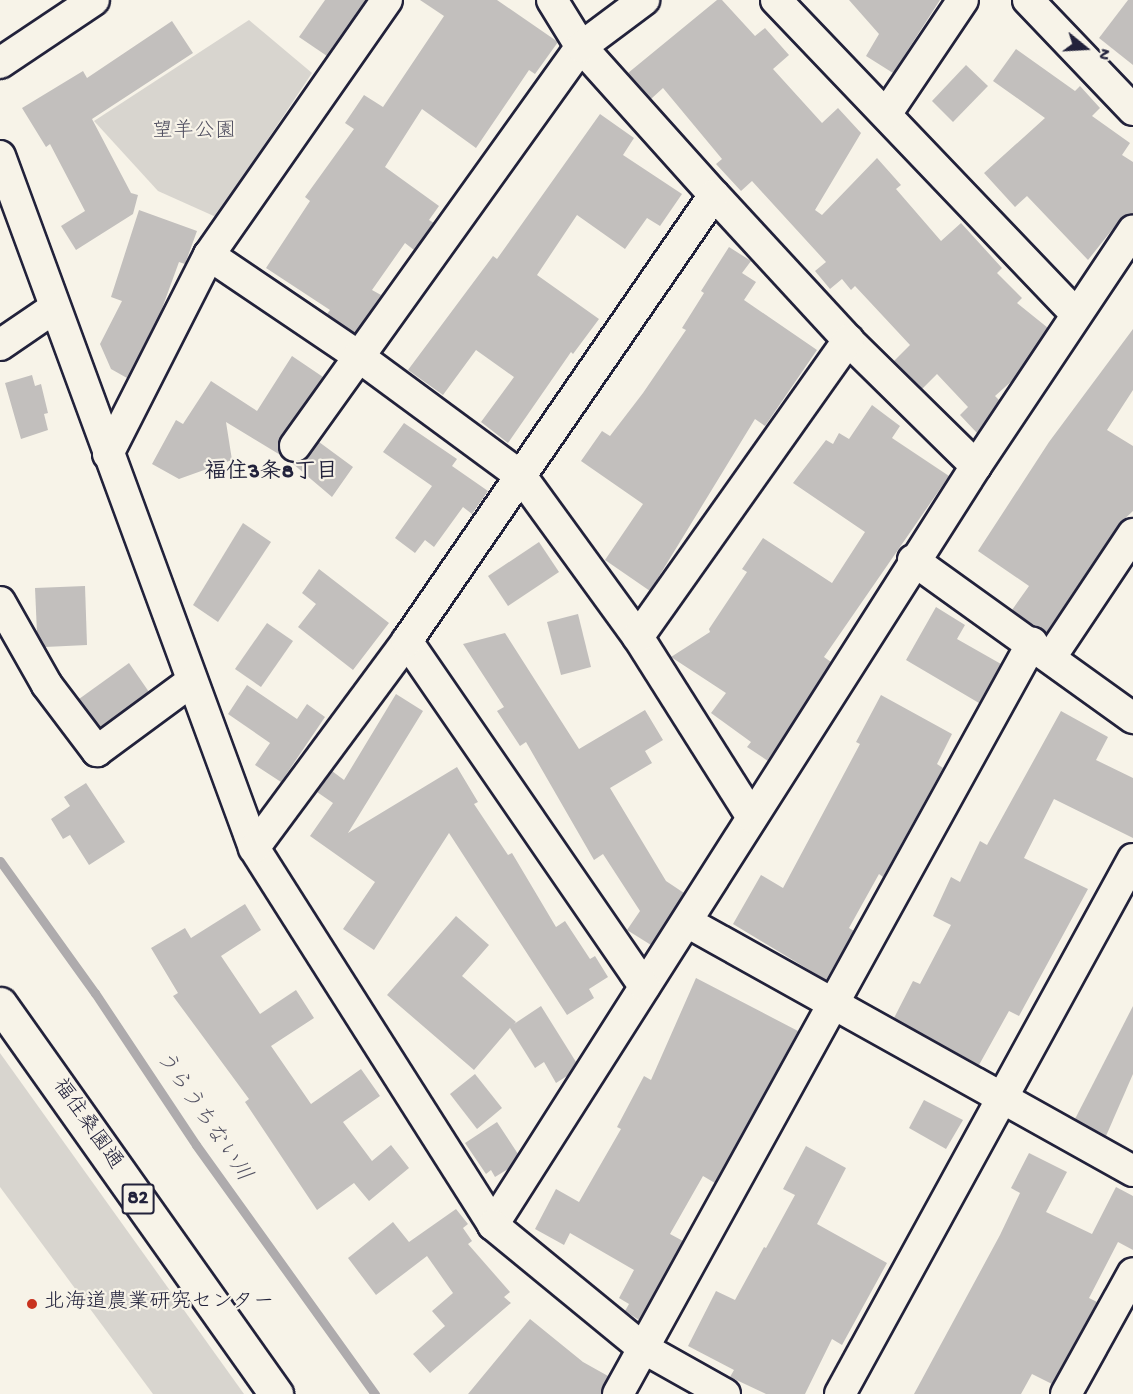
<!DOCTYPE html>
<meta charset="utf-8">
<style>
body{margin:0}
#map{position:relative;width:1133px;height:1394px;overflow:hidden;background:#f7f3e8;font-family:"Gochi Hand","Klee One",sans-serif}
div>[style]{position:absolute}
.green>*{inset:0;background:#d8d5cf}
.stream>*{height:9px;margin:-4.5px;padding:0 4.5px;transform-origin:4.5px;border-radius:4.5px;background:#aeabad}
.building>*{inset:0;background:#c2bfbd}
.roads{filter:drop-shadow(2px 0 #22223b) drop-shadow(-2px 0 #22223b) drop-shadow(0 2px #22223b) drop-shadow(0 -2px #22223b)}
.street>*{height:30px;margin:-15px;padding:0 15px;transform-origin:15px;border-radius:15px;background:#f7f3e8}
.primary>*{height:33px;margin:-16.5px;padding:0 16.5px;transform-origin:16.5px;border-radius:16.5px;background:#f7f3e8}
.dots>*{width:16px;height:16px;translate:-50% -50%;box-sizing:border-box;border:3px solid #f7f3e8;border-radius:50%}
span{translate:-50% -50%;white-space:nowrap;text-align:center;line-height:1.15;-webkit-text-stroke:4.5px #f7f3e8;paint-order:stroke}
.shield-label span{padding:2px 4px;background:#f7f3e8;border:2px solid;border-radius:4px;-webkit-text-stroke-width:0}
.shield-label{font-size:20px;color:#22223b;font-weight:700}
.park-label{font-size:21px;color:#504f60}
.street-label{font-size:21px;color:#22223b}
.poi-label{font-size:21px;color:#22223b}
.left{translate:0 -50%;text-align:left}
.neighbourhood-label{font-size:22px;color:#22223b;font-weight:700}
.water-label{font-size:22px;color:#535263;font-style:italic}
.north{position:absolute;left:1055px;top:18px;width:60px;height:60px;-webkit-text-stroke:4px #f7f3e8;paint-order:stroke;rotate:108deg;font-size:16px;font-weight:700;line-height:24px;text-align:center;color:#22223b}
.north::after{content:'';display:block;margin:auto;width:21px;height:27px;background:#22223b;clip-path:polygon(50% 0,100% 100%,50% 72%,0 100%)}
</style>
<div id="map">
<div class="green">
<i style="clip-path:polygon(249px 20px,312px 73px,216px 217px,158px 191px,94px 121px)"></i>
<i style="clip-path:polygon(0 1053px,244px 1394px,153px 1394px,0 1187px)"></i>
</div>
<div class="stream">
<i style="left:0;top:861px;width:163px;rotate:54.3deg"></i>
<i style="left:95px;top:993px;width:182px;rotate:56.4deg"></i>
<i style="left:196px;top:1145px;width:307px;rotate:54.3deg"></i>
</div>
<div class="building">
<i style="clip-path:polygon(325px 0,366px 0,327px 56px,299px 37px)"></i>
<i style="clip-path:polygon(420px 0,497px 0,558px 42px,535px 74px,529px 70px,476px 148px,422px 109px,385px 167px,439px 206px,429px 220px,434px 223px,414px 250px,405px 243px,372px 290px,381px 295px,355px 333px,327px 314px,330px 310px,266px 268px,310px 201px,305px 197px,354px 129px,345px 123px,364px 95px,383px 107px,444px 16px)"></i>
<i style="clip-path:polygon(717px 0,722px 0,755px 36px,765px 28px,789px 55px,773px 69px,822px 123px,838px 108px,861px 133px,815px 210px,822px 215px,877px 158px,901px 185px,896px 189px,941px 241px,961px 223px,1002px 268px,997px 273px,1022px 298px,1017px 303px,1048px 328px,1014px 379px,995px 396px,999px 400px,977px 433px,960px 415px,968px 407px,937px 374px,922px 389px,894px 361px,910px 345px,855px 286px,851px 290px,842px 279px,830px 289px,815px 271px,826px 262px,752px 181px,741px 191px,716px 164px,722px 159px,663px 88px,651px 99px,628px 73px)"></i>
<i style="clip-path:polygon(849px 0,940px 0,893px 73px,866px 56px,879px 34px)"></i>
<i style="clip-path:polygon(1128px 0,1133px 0,1133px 65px,1099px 38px)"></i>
<i style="clip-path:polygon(172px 21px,193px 53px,92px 119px,131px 193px,138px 195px,133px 214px,76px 250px,61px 226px,85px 211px,50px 144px,46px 147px,22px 108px,83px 71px,87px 78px)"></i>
<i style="clip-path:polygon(1016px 49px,1075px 91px,1080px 86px,1100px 108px,1092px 116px,1130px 143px,1122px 155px,1133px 162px,1133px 214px,1119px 221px,1088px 260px,1027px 196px,1015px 207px,984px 173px,1045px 118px,993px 81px)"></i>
<i style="clip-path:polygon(966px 65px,988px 86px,953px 122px,932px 101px)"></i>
<i style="clip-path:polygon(600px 114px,634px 138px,623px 155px,682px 194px,660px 226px,647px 218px,625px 249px,577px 215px,537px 275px,599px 319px,573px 354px,571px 352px,508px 443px,481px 422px,514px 377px,476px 350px,443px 395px,408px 370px,493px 256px,497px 259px)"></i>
<i style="clip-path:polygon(139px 210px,197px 231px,185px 264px,179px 262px,160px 314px,127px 378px,111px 369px,100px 344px,122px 301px,111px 297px)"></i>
<i style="clip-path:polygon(729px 247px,751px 261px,742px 273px,756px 282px,744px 300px,817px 350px,765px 426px,755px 419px,650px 591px,605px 560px,643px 504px,581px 461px,602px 431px,610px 436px,643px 393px,686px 330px,682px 328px,704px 293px,701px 291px)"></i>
<i style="clip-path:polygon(1133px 329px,1133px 390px,1107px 430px,1133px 446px,1133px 511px,1119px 524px,1046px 633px,1012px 610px,1029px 586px,978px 551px,1049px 442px)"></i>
<i style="clip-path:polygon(292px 356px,323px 377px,281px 436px,278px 445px,282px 456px,226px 422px,232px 460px,179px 479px,152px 464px,176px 420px,183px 424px,211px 381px,257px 411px)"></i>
<i style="clip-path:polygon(32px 375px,35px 386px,41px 384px,48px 413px,44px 414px,48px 430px,21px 439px,5px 383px)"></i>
<i style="clip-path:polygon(872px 405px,900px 426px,892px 438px,949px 476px,824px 657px,831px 662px,768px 761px,747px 747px,751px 742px,711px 713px,726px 693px,671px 657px,710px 632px,709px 629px,747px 572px,742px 569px,763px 538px,832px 583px,865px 532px,793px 483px,826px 440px,833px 444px,839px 433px,849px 439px)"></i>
<i style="clip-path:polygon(404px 423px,457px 459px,452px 466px,488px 491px,472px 514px,463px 507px,434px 547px,425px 540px,415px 553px,395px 538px,432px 486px,383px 452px)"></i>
<i style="clip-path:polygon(319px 442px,353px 467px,332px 497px,292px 463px,303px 461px)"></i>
<i style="clip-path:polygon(243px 523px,271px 542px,218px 622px,193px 605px)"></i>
<i style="clip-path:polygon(539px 542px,559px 572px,508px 606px,488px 576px)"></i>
<i style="clip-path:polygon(319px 569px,389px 623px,353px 670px,298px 627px,316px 604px,302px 593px)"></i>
<i style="clip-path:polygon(85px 586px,87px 645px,45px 647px,37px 633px,35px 588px)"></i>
<i style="clip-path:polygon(936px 607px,965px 625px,957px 639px,1001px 664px,979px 703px,906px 660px)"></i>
<i style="clip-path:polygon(578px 614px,591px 667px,561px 675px,547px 622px)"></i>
<i style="clip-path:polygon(267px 623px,293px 641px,261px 687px,235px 669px)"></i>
<i style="clip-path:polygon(505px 633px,579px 749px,645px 710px,663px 740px,645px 751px,652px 763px,610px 788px,666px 881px,684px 893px,651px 945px,627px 930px,640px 911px,603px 854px,594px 860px,526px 742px,520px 746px,497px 711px,504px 707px,463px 644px)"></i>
<i style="clip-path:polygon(129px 663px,149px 692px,100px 727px,79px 699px)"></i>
<i style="clip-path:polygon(247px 685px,297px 719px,307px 704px,325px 717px,281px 782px,255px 765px,270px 743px,228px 714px)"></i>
<i style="clip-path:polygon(396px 694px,423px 711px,348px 833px,457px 767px,478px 802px,474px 804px,508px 855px,512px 853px,556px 927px,565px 921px,590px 959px,595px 956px,608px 977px,589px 989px,594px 998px,567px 1015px,449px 833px,374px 950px,343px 929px,375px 882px,310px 836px,333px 803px,317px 792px,332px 771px,344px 780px)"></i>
<i style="clip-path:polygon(881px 695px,952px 734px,937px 764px,943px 768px,883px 877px,879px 874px,849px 928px,854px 931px,826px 980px,733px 924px,761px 875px,783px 888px,860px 744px,856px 742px)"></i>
<i style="clip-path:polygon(1061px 711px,1108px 737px,1096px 760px,1133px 778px,1133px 838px,1054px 799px,1024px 858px,1088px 889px,1019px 1016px,1009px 1011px,979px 1065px,894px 1018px,913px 981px,920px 984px,951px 925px,933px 916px,951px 877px,960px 882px,980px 841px,987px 845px)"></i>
<i style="clip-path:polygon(86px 783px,125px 842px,89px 865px,70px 835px,63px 839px,51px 819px,70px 806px,64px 797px)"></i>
<i style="clip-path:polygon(245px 904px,261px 930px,221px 956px,260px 1014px,296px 990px,314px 1018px,271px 1046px,311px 1104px,361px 1069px,380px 1096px,343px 1122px,372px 1161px,391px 1145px,409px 1168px,369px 1201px,354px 1183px,317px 1210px,245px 1102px,249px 1099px,173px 996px,178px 993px,151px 948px,185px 928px,191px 938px)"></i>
<i style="clip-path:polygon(456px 916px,489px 945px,462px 976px,516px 1022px,514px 1024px,541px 1006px,576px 1062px,567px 1076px,556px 1083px,544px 1062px,535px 1068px,510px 1028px,474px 1070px,387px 995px)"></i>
<i style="clip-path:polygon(696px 978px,798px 1031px,715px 1183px,703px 1176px,670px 1234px,683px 1241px,639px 1320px,625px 1311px,629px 1304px,619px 1298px,634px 1270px,570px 1233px,564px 1245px,535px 1229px,556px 1189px,579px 1202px,621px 1129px,617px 1127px,644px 1076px,651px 1080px)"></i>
<i style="clip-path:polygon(1133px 1006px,1133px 1074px,1106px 1136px,1075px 1119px)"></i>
<i style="clip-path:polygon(475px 1074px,502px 1108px,477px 1129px,450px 1094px)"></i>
<i style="clip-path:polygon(924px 1100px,963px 1120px,946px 1149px,909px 1128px)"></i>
<i style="clip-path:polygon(497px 1122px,518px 1154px,508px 1169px,495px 1177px,491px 1170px,486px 1174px,465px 1143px)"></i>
<i style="clip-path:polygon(806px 1146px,846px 1168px,817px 1224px,887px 1263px,842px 1345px,832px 1339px,805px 1394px,766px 1394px,730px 1377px,734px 1370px,688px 1346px,716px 1291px,735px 1300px,764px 1247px,766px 1248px,795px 1195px,783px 1189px)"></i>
<i style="clip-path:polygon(1029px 1153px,1067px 1172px,1046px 1212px,1092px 1234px,1116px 1187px,1133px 1196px,1133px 1250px,1118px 1242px,1089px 1298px,1097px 1302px,1052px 1384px,1032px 1374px,1021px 1394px,914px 1394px,1000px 1235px,1020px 1193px,1011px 1188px)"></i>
<i style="clip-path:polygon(456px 1209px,468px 1224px,463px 1228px,472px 1241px,468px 1244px,510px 1292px,504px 1297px,511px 1303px,430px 1373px,413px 1354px,445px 1326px,432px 1311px,453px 1293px,427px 1256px,376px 1295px,348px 1258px,393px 1222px,409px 1242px)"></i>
<i style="clip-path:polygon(530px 1319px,583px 1362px,608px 1376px,601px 1394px,468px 1394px)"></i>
</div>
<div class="roads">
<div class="street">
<i style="left:776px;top:0;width:434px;rotate:46.3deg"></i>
<i style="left:1028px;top:0;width:152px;rotate:46.3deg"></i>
<i style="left:0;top:63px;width:113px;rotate:-33.8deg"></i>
<i style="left:887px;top:113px;width:136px;rotate:-56.1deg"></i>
<i style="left:0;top:156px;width:737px;rotate:69.84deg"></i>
<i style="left:254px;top:848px;width:446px;rotate:57.6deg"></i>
<i style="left:493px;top:1225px;width:900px;rotate:-57.53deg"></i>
<i style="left:976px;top:466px;width:180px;rotate:-135.5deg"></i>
<i style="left:848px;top:340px;width:197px;rotate:-132.7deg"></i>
<i style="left:714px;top:195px;width:199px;rotate:-131.9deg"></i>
<i style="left:581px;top:47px;width:55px;rotate:-121.7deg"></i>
<i style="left:209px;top:255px;width:180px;rotate:34.1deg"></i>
<i style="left:358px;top:356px;width:202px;rotate:36.4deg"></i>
<i style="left:521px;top:476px;width:199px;rotate:54deg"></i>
<i style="left:638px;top:637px;width:213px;rotate:57.7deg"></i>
<i style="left:0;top:345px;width:65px;rotate:-34.4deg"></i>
<i style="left:295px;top:446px;width:491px;rotate:-54.4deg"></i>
<i style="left:581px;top:47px;width:79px;rotate:-36.7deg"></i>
<i style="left:108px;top:454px;width:223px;rotate:-63.1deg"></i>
<i style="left:209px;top:255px;width:311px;rotate:-55.1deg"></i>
<i style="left:976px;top:466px;width:283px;rotate:-56.3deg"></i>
<i style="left:913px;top:560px;width:271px;rotate:35.7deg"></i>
<i style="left:0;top:602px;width:95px;rotate:60.5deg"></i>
<i style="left:47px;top:685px;width:83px;rotate:52.9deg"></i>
<i style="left:97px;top:751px;width:118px;rotate:-36.4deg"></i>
<i style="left:638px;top:637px;width:364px;rotate:-54.7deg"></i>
<i style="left:407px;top:641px;width:419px;rotate:55.5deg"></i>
<i style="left:1051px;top:657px;width:148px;rotate:-56.3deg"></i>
<i style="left:254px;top:848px;width:257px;rotate:-53.5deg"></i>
<i style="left:407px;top:641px;width:541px;rotate:-55.46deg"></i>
<i style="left:687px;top:922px;width:511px;rotate:29.17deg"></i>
<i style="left:493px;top:1225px;width:194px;rotate:39.4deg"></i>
<i style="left:643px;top:1348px;width:94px;rotate:29.3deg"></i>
<i style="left:618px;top:1394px;width:858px;rotate:-61.13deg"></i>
<i style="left:840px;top:1394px;width:610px;rotate:-61.29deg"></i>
<i style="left:1066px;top:1394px;width:138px;rotate:-61deg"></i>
</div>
<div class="primary">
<i style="left:0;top:1004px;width:478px;rotate:54.7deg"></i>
</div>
</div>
<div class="dots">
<i style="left:32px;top:1304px;background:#c8321e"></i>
</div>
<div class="shield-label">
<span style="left:138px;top:1199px">82</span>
</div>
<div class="park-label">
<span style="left:194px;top:133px">望羊公園</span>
</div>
<div class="street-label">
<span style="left:86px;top:1125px;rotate:55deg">福住桑園通</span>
</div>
<div class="poi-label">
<span class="left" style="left:44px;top:1304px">北海道農業研究センター</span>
</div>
<div class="neighbourhood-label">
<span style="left:271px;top:474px">福住3条8丁目</span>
</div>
<div class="water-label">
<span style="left:202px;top:1117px;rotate:56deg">うらうちない川</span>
</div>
<div class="north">N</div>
</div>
